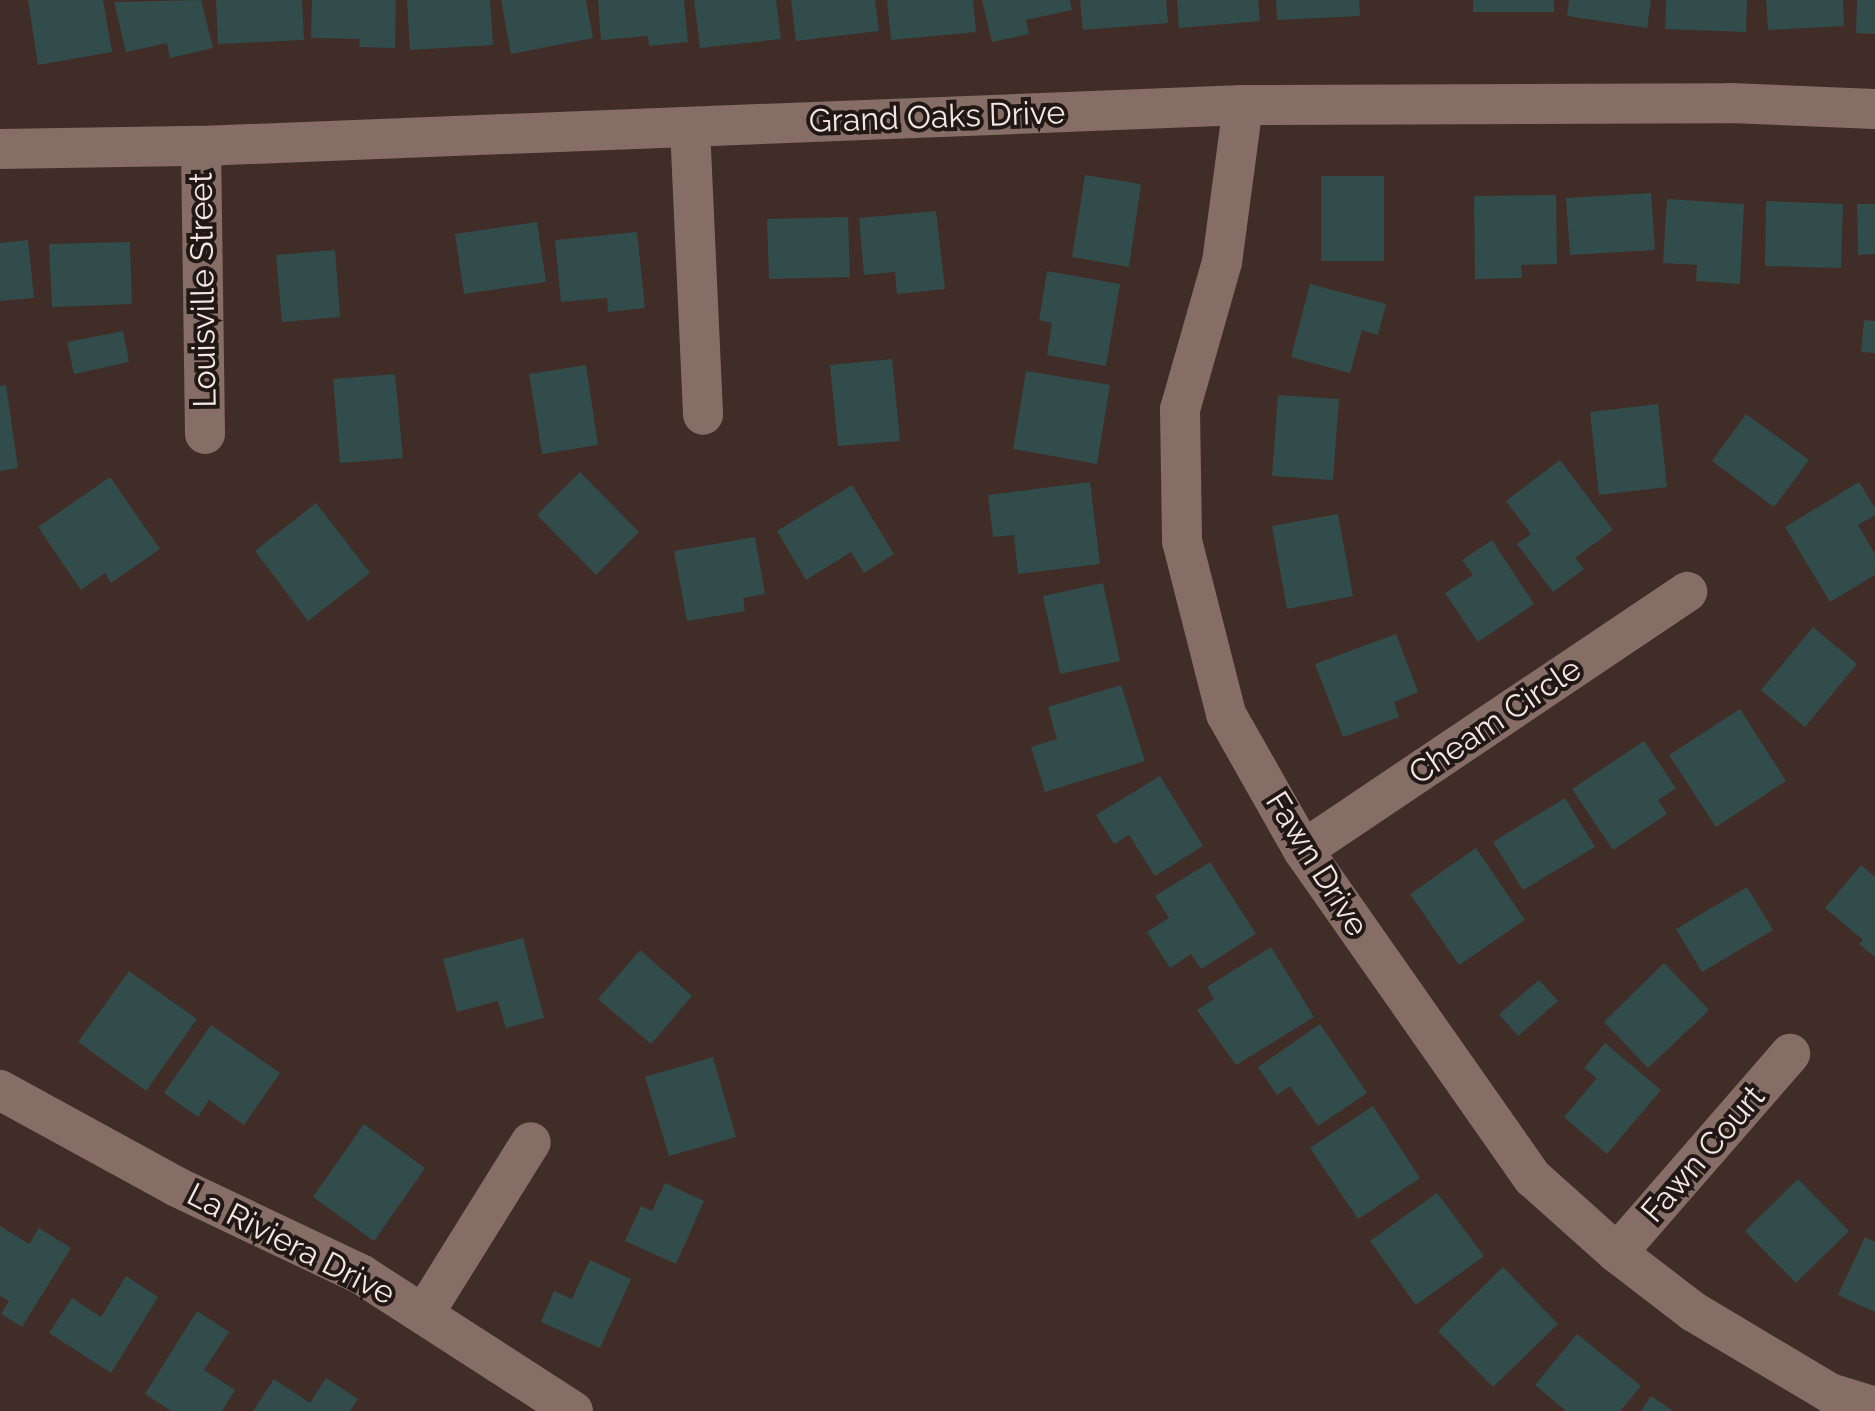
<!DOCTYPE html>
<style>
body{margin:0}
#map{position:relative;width:1875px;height:1411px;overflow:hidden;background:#412d27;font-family:Raleway,sans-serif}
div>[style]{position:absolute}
.building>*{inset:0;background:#314c4b}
.minor>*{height:40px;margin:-20px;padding:0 20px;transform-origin:20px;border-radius:20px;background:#866e67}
span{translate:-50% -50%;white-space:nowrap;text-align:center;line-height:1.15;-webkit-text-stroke:8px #211815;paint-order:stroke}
.street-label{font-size:32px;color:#f4e6e2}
</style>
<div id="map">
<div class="building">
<i style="clip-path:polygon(28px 0,103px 0,112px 52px,38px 65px)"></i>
<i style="clip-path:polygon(201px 0,213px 48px,170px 58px,167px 43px,126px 52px,114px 2px)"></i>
<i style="clip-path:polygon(216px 0,302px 0,304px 40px,218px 44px)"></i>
<i style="clip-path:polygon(312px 0,396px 0,395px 48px,359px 47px,360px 39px,311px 38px)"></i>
<i style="clip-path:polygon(407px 0,490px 0,493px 45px,410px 50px)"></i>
<i style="clip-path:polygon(501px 0,586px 0,593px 38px,511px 54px)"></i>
<i style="clip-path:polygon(598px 0,684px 0,688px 42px,649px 46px,648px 36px,601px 40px)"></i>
<i style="clip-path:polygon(694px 0,776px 0,781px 39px,700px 48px)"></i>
<i style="clip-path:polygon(791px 0,875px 0,879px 31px,796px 41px)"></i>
<i style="clip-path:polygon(887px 0,973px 0,976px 32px,891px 40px)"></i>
<i style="clip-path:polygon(982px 0,1070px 0,1072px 10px,1026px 20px,1029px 34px,992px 42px)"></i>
<i style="clip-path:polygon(1080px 0,1166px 0,1168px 23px,1083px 30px)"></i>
<i style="clip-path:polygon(1177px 0,1258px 0,1260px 21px,1179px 28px)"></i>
<i style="clip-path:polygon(1276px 0,1359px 0,1360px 16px,1277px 20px)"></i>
<i style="clip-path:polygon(1473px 0,1554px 0,1554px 12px,1473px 12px)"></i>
<i style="clip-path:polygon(1569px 0,1651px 0,1647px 28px,1567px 16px)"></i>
<i style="clip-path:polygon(1666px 0,1747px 0,1746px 32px,1665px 29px)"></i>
<i style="clip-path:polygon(1766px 0,1843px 0,1844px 26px,1768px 30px)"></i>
<i style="clip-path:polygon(1857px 0,1875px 0,1875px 34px,1856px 33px)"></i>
<i style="clip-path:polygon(1085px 175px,1141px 184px,1129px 267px,1072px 257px)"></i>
<i style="clip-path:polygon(1321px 176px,1384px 176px,1384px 261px,1321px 261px)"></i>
<i style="clip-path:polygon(1651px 193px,1655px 250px,1570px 255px,1566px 198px)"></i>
<i style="clip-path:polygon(1556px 195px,1557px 264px,1521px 265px,1522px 278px,1475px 279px,1474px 196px)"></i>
<i style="clip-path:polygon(1667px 199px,1744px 204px,1740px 284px,1696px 281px,1697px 265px,1663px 263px)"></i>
<i style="clip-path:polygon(1766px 201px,1843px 204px,1841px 268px,1765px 266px)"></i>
<i style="clip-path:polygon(1857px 204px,1875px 204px,1875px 254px,1858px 255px)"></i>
<i style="clip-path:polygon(936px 211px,945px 289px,897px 294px,895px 272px,864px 275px,859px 218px)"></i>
<i style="clip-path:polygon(848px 217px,850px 277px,769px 279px,767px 219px)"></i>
<i style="clip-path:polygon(537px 222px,546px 282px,464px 294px,455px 234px)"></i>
<i style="clip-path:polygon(637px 232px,645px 308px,608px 312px,607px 298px,561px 302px,555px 240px)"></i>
<i style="clip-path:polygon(28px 240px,34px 298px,0 301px,0 243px)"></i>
<i style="clip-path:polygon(130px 242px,132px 304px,52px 307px,49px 244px)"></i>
<i style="clip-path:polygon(335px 250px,340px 317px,282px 322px,276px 255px)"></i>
<i style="clip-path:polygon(1047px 271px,1120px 284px,1106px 366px,1047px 355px,1052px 323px,1039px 320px)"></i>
<i style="clip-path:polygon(1310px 284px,1386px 304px,1378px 335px,1362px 330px,1350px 373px,1291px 357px)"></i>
<i style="clip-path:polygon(1864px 320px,1875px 321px,1875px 353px,1861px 352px)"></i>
<i style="clip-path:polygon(123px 331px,129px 362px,74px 374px,67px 342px)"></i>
<i style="clip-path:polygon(892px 359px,900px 441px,838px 446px,830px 365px)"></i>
<i style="clip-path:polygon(586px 365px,598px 445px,542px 454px,529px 374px)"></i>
<i style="clip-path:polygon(1026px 371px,1110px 385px,1097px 464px,1013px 449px)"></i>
<i style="clip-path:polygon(395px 374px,403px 458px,340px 463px,333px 379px)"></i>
<i style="clip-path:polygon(6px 385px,18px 468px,0 471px,0 386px)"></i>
<i style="clip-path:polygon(1278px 395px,1339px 399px,1333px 480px,1272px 476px)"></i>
<i style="clip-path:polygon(1658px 404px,1667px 487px,1599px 495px,1590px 412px)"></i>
<i style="clip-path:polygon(1746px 414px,1809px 460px,1774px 507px,1712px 461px)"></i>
<i style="clip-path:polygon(1560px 460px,1613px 530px,1575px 558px,1584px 569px,1553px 592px,1517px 544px,1531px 534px,1506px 501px)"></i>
<i style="clip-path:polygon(580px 472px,639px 532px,596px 575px,537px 515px)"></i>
<i style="clip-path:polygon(110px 477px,160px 549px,111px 583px,105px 573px,81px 590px,38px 527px)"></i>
<i style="clip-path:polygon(1090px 482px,1100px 564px,1018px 574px,1014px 535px,993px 537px,988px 495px)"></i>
<i style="clip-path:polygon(1859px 482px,1875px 508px,1875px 515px,1858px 525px,1875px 554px,1875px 575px,1830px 602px,1785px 527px)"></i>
<i style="clip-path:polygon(852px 485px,894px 554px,864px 573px,851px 552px,806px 580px,777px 531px)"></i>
<i style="clip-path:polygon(316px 503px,370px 573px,308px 621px,255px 551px)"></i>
<i style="clip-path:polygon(1338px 514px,1353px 596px,1287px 609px,1272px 526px)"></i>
<i style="clip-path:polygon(755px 537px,765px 594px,743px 598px,745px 611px,687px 621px,674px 551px)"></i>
<i style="clip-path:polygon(1492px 540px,1534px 604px,1478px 642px,1445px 593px,1473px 575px,1462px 560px)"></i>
<i style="clip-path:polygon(1103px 583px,1120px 661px,1060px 674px,1043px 596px)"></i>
<i style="clip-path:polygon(1813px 627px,1857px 664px,1805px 727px,1761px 690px)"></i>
<i style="clip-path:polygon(1396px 634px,1418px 692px,1394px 702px,1399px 717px,1343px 737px,1315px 664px)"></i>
<i style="clip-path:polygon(1121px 685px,1145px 761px,1045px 792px,1031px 747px,1057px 739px,1048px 707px)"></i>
<i style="clip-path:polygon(1740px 709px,1786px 781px,1716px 827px,1669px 755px)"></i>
<i style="clip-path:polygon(1644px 741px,1676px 788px,1658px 800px,1667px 814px,1613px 850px,1572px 789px)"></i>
<i style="clip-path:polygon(1160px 776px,1203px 846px,1155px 876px,1129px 835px,1114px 844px,1096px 815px)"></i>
<i style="clip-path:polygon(1565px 798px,1595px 847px,1523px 890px,1493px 842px)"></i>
<i style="clip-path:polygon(1476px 848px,1525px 920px,1459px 965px,1410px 894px)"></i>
<i style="clip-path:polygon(1210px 862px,1256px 934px,1201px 969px,1191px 954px,1170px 968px,1147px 932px,1169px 918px,1155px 896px)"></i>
<i style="clip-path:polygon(1861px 865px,1875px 877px,1875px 957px,1859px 944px,1863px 940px,1825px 908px)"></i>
<i style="clip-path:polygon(1747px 887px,1773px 930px,1702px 972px,1676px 929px)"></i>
<i style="clip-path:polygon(523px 938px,544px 1018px,506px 1028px,498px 1001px,457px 1012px,443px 959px)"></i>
<i style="clip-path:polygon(1271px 947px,1314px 1017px,1236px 1065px,1197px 1010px,1214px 999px,1207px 987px)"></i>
<i style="clip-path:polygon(640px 950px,692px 996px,651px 1044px,598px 999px)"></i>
<i style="clip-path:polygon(1664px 963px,1709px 1010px,1648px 1068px,1604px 1022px)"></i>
<i style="clip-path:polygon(129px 971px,197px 1019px,146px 1091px,78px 1042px)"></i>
<i style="clip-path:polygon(1539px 980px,1558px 1001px,1518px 1036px,1499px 1014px)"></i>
<i style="clip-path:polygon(1320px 1024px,1367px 1093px,1318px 1126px,1290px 1086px,1277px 1095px,1258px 1067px)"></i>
<i style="clip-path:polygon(211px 1025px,280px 1073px,244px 1125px,209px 1100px,198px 1117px,164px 1093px)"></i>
<i style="clip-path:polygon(1605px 1043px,1661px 1090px,1607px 1154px,1564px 1117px,1597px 1078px,1584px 1068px)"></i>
<i style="clip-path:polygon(713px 1057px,736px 1137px,669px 1156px,645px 1077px)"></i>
<i style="clip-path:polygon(1373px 1106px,1420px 1178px,1358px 1219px,1310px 1148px)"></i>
<i style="clip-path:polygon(364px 1124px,425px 1168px,374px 1241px,313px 1197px)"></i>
<i style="clip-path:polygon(1798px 1179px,1849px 1231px,1796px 1283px,1745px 1231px)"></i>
<i style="clip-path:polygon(665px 1183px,704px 1201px,676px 1264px,625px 1241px,641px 1206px,652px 1211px)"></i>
<i style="clip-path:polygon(1437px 1193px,1484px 1256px,1416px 1305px,1370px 1241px)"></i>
<i style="clip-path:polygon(0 1226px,29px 1244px,39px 1228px,71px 1248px,22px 1327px,1px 1314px,9px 1301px,0 1296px)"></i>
<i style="clip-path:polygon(1865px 1237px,1875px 1242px,1875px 1312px,1838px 1295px)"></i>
<i style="clip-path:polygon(590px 1260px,631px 1279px,600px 1348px,541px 1322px,554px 1291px,572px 1299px)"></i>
<i style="clip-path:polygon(1503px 1267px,1558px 1324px,1493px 1387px,1438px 1331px)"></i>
<i style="clip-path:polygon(126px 1276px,158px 1297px,111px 1373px,49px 1333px,72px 1298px,101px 1317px)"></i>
<i style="clip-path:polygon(197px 1311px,229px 1332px,204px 1370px,235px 1390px,222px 1411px,171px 1411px,145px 1394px)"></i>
<i style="clip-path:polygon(1577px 1334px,1641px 1386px,1620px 1411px,1566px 1411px,1535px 1385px)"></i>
<i style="clip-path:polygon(326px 1378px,358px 1399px,350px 1411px,253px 1411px,274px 1379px,310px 1403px)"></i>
<i style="clip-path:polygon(1651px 1396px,1673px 1411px,1641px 1411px)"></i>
</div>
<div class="minor">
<i style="left:1243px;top:105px;width:158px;rotate:97.6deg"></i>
<i style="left:1222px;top:262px;width:153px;rotate:105.9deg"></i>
<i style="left:1180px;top:409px;width:132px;rotate:89.1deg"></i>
<i style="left:1182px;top:541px;width:179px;rotate:75.7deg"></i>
<i style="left:1226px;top:714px;width:156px;rotate:60.5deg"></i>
<i style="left:1303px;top:850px;width:401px;rotate:55deg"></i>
<i style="left:1533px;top:1178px;width:113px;rotate:41.8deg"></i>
<i style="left:1617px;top:1253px;width:97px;rotate:37.5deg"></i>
<i style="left:1694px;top:1312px;width:158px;rotate:30.8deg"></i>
<i style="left:1830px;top:1393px;width:47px;rotate:17.3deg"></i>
<i style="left:690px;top:127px;width:288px;rotate:87.4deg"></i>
<i style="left:201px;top:146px;width:288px;rotate:89.2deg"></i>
<i style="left:0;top:149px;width:201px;rotate:-0.9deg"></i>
<i style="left:201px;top:146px;width:1043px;rotate:-2.25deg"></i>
<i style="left:1243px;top:105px;width:487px;rotate:-0.2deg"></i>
<i style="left:1730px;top:103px;width:145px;rotate:2.4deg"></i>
<i style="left:1303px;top:850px;width:463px;rotate:-33.9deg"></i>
<i style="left:0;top:1090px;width:202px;rotate:28.7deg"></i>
<i style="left:177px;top:1187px;width:205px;rotate:25.4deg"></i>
<i style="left:362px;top:1275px;width:251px;rotate:32.8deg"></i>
<i style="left:1617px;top:1253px;width:264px;rotate:-49deg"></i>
<i style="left:425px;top:1312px;width:200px;rotate:-58.1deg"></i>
</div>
<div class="street-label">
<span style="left:937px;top:117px;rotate:-2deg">Grand Oaks Drive</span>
<span style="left:203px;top:290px;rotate:-91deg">Louisville Street</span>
<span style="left:1495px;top:721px;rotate:-34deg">Cheam Circle</span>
<span style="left:1317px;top:864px;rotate:58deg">Fawn Drive</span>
<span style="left:1703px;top:1154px;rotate:-49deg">Fawn Court</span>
<span style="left:291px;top:1244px;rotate:27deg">La Riviera Drive</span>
</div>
</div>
